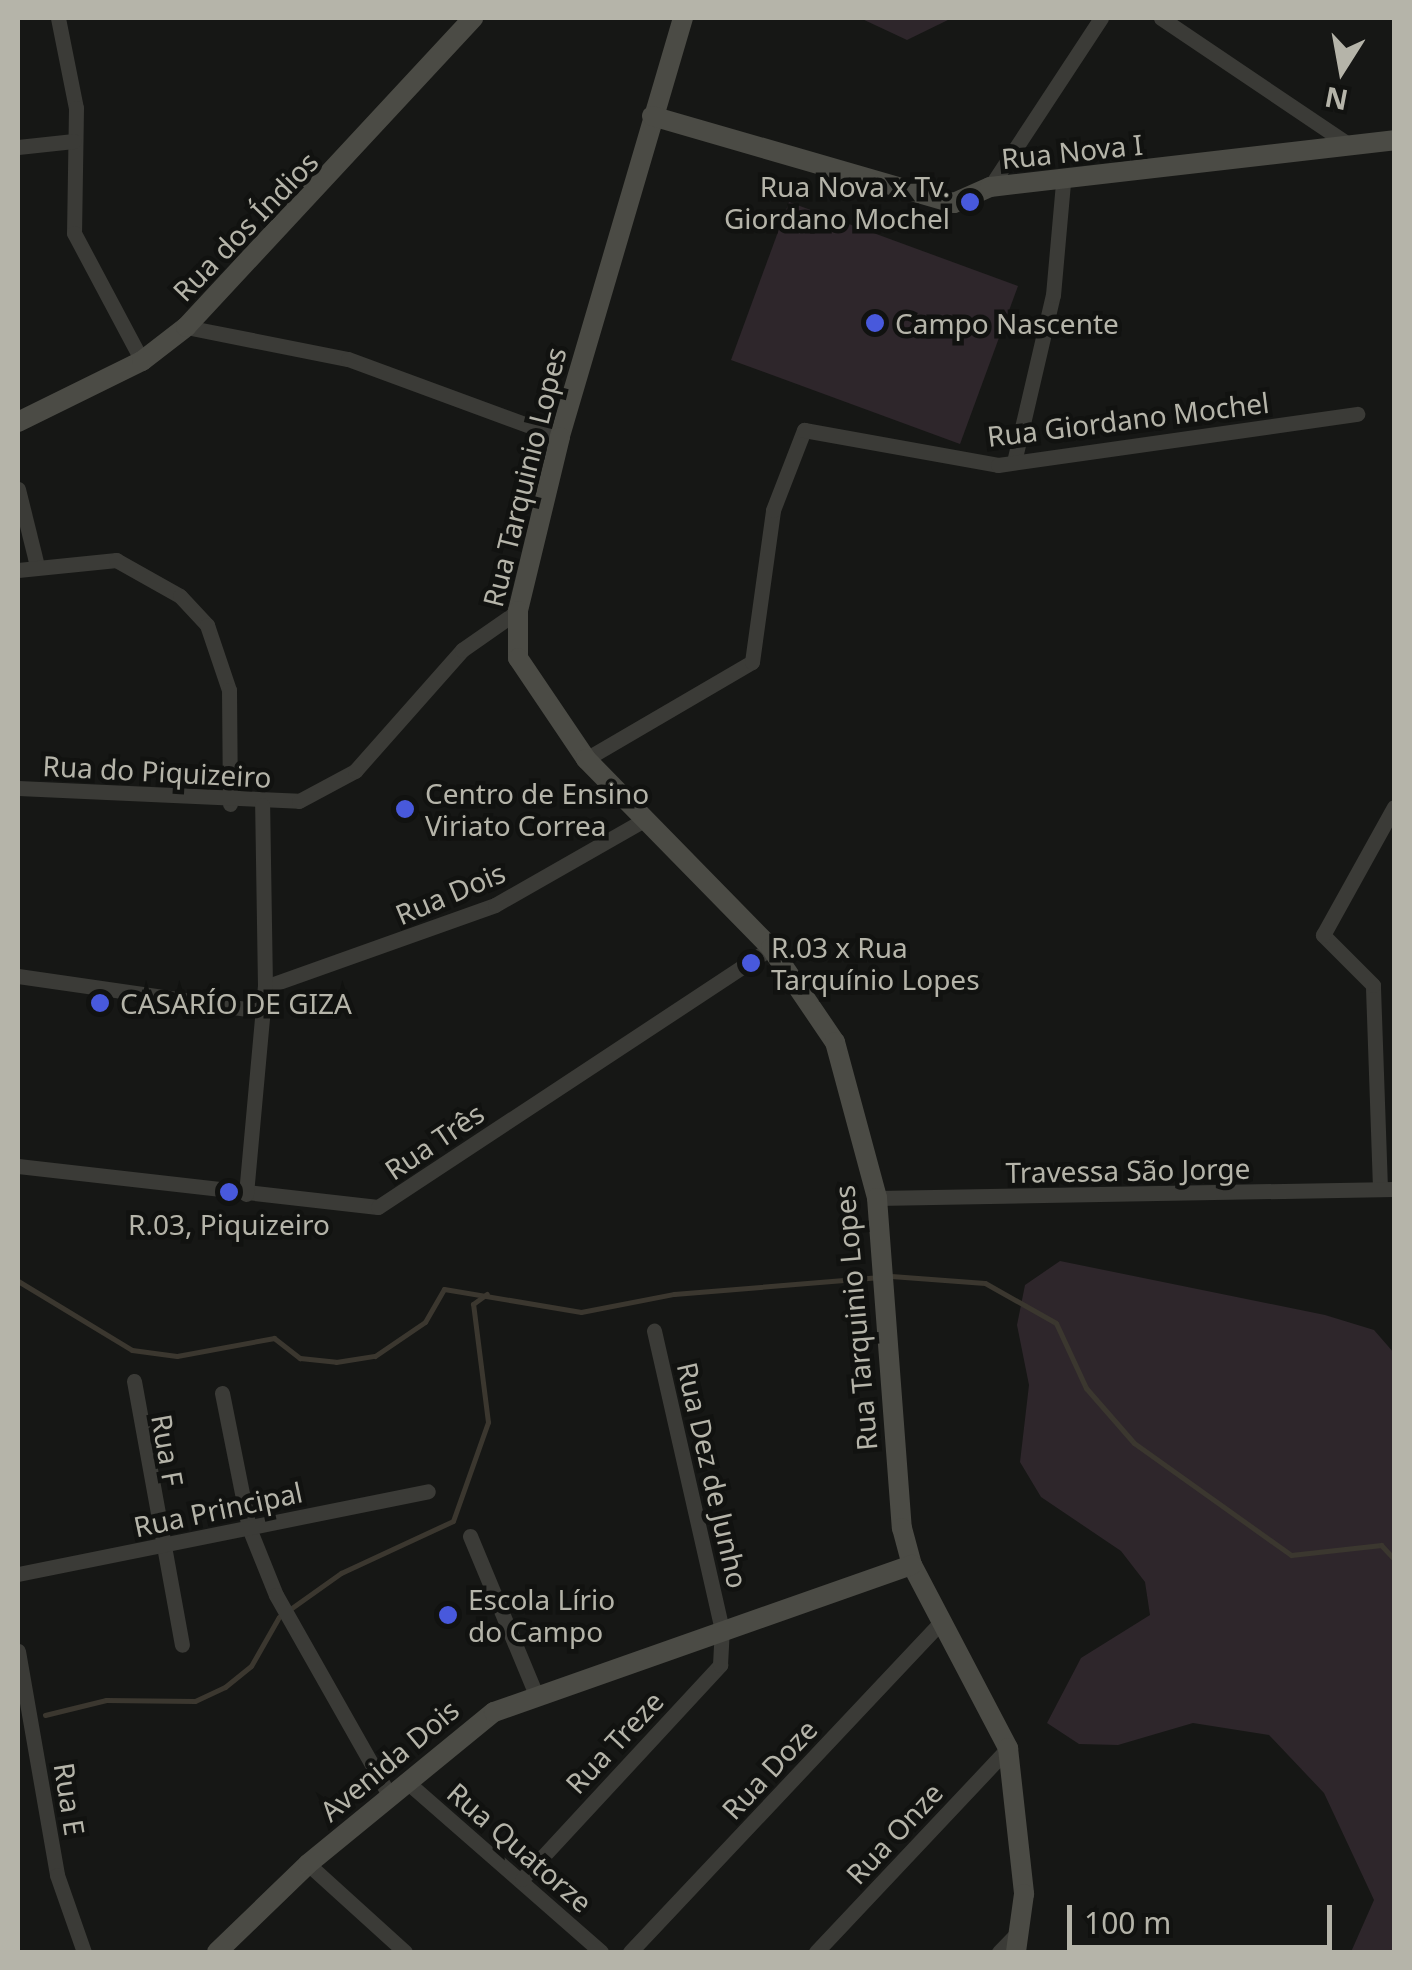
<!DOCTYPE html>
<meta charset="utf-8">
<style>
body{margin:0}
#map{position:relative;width:1412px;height:1970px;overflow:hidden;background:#161715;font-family:"Noto Sans",sans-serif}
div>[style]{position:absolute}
.green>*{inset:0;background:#2e262b}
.stream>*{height:5px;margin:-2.5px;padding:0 2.5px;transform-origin:2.5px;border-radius:2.5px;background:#3b372f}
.street>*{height:15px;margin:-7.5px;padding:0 7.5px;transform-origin:7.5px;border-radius:7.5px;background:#3b3b37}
.secondary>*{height:20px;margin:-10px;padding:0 10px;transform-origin:10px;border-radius:10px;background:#4b4b45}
.dots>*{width:28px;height:28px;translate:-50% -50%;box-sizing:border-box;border:5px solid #111210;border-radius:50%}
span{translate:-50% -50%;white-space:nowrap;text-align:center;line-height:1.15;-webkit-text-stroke:9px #111210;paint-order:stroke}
.street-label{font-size:28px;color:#b5b4a9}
.poi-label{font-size:28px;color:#b5b4a9}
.right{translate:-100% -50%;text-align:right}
.left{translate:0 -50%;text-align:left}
.frame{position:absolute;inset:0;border:20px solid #b5b4a9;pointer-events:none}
.north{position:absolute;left:1292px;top:20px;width:100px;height:100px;-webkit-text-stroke:8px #111210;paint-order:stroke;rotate:191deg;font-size:28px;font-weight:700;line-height:40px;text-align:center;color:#b5b4a9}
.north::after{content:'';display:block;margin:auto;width:35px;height:45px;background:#b5b4a9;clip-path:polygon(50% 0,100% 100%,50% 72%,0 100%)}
.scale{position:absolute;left:1067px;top:1905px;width:265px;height:45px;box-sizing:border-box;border:5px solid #b5b4a9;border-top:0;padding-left:12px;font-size:30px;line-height:35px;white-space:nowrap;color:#b5b4a9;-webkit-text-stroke:8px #111210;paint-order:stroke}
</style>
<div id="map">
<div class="green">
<i style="clip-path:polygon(860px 18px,952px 18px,907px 40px)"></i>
<i style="clip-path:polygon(789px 202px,1018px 286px,960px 444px,731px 360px)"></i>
<i style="clip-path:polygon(1060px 1261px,1325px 1315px,1374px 1330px,1394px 1353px,1394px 1952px,1351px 1952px,1374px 1900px,1324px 1793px,1269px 1735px,1193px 1723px,1118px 1745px,1079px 1744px,1047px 1723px,1081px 1658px,1150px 1615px,1145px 1582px,1121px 1551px,1041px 1497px,1020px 1462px,1029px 1385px,1017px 1325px,1025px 1285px)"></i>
</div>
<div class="stream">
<i style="left:891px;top:1276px;width:94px;rotate:4.3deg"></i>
<i style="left:985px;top:1283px;width:81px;rotate:29.4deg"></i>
<i style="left:1056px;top:1323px;width:72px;rotate:65.2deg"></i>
<i style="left:1086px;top:1388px;width:73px;rotate:48.9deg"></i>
<i style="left:1134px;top:1443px;width:193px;rotate:35.5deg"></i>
<i style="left:1291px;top:1555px;width:91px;rotate:-6.3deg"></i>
<i style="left:1381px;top:1545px;width:19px;rotate:47deg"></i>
<i style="left:18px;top:1281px;width:133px;rotate:31.2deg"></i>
<i style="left:132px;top:1350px;width:45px;rotate:7.6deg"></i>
<i style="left:177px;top:1356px;width:99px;rotate:-10.5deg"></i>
<i style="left:274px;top:1338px;width:33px;rotate:38deg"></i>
<i style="left:300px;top:1358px;width:36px;rotate:6deg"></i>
<i style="left:336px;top:1362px;width:39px;rotate:-9deg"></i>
<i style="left:375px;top:1356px;width:60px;rotate:-34.2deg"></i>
<i style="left:425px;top:1322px;width:38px;rotate:-60deg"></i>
<i style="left:444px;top:1289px;width:139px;rotate:9.5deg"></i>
<i style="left:581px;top:1312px;width:95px;rotate:-11deg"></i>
<i style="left:674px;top:1294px;width:207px;rotate:-4.7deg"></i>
<i style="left:45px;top:1715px;width:63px;rotate:-13.8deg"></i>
<i style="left:106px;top:1700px;width:89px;rotate:0.6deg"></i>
<i style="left:195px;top:1701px;width:33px;rotate:-25deg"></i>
<i style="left:225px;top:1687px;width:33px;rotate:-39deg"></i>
<i style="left:251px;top:1666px;width:56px;rotate:-60.3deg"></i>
<i style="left:279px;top:1617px;width:76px;rotate:-35.4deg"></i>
<i style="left:341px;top:1573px;width:123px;rotate:-24.9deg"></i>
<i style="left:453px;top:1521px;width:105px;rotate:-70.5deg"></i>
<i style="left:488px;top:1422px;width:119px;rotate:-97.2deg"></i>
<i style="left:473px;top:1304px;width:17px;rotate:-36deg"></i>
</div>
<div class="street">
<i style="left:58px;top:18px;width:92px;rotate:78.7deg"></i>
<i style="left:76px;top:108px;width:125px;rotate:90.9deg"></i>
<i style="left:74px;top:233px;width:145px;rotate:62deg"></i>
<i style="left:1161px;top:18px;width:225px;rotate:34deg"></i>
<i style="left:18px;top:147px;width:56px;rotate:-6.1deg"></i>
<i style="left:990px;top:187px;width:202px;rotate:-56.7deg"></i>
<i style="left:186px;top:327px;width:165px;rotate:11.2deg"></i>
<i style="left:348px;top:359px;width:226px;rotate:20.2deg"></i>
<i style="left:1014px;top:462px;width:171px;rotate:-76.9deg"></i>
<i style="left:1053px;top:295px;width:113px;rotate:-84.9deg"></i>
<i style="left:18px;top:489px;width:79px;rotate:76.1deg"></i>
<i style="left:18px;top:570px;width:99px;rotate:-5.8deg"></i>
<i style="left:116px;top:560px;width:73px;rotate:29.4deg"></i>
<i style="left:180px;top:596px;width:40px;rotate:47deg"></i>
<i style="left:207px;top:625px;width:69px;rotate:71.3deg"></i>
<i style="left:229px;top:690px;width:114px;rotate:89.5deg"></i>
<i style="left:586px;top:759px;width:192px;rotate:-30.3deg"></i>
<i style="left:752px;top:662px;width:153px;rotate:-82.1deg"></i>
<i style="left:773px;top:510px;width:86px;rotate:-68.8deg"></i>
<i style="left:804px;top:430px;width:197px;rotate:10.2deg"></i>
<i style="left:998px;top:465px;width:363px;rotate:-8.1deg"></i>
<i style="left:18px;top:788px;width:281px;rotate:2.6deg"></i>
<i style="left:299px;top:801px;width:64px;rotate:-28.2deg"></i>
<i style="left:355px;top:771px;width:162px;rotate:-48.5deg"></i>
<i style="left:462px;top:650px;width:68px;rotate:-34.9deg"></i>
<i style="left:18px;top:976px;width:246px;rotate:8.2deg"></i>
<i style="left:265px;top:987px;width:244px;rotate:-19.6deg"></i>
<i style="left:495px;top:905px;width:172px;rotate:-29.7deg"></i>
<i style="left:18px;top:1166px;width:362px;rotate:6.5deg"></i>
<i style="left:378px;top:1207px;width:471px;rotate:-33.4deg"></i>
<i style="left:1380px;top:1188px;width:203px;rotate:-92deg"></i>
<i style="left:1373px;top:985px;width:71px;rotate:-135deg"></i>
<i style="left:1323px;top:935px;width:146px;rotate:-61deg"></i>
<i style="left:246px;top:1194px;width:208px;rotate:-84.8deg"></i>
<i style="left:265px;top:987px;width:182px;rotate:-90.9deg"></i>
<i style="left:877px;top:1198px;width:517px;rotate:-1deg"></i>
<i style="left:134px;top:1381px;width:268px;rotate:79.7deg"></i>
<i style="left:222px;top:1393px;width:138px;rotate:78.7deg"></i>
<i style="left:249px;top:1528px;width:72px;rotate:68.1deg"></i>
<i style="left:276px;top:1595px;width:230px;rotate:60.5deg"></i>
<i style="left:470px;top:1536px;width:169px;rotate:67.4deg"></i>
<i style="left:18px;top:1574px;width:418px;rotate:-11.4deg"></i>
<i style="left:18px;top:1651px;width:227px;rotate:80.1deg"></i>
<i style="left:57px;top:1875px;width:82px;rotate:70.7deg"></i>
<i style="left:406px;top:1781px;width:259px;rotate:41.2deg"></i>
<i style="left:308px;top:1864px;width:131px;rotate:42.2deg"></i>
<i style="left:522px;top:1879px;width:292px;rotate:-47.2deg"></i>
<i style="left:720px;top:1665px;width:35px;rotate:-87deg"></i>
<i style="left:722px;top:1630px;width:307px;rotate:-102.8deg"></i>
<i style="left:630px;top:1952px;width:456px;rotate:-46.7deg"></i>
<i style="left:816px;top:1952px;width:280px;rotate:-46.7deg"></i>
<i style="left:999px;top:1952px;width:29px;rotate:-46deg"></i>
</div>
<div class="secondary">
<i style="left:683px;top:18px;width:437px;rotate:106.4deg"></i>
<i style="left:560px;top:437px;width:179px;rotate:103.6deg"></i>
<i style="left:518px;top:611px;width:47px;rotate:90deg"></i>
<i style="left:518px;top:658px;width:122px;rotate:56deg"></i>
<i style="left:586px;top:759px;width:264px;rotate:45.6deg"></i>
<i style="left:771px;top:948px;width:114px;rotate:55.8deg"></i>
<i style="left:835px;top:1042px;width:162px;rotate:74.9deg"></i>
<i style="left:877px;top:1198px;width:331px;rotate:85.7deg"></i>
<i style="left:902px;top:1528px;width:38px;rotate:75deg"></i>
<i style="left:912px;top:1565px;width:207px;rotate:62.3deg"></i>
<i style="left:1008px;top:1748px;width:147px;rotate:83.7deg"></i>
<i style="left:1024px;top:1894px;width:59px;rotate:97.9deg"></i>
<i style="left:652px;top:116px;width:314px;rotate:16.1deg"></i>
<i style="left:954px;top:203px;width:39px;rotate:-24deg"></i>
<i style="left:990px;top:187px;width:407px;rotate:-6.6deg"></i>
<i style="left:18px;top:422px;width:138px;rotate:-26.2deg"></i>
<i style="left:142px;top:361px;width:56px;rotate:-37.7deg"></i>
<i style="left:186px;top:327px;width:422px;rotate:-47.1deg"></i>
<i style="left:217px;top:1952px;width:127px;rotate:-44deg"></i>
<i style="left:308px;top:1864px;width:240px;rotate:-39.3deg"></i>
<i style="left:494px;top:1712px;width:443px;rotate:-19.4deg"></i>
</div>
<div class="dots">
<i style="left:970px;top:202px;background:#4859dc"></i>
<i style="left:875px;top:323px;background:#4859dc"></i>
<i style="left:405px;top:809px;background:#4859dc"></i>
<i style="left:751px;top:963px;background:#4859dc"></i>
<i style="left:100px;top:1003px;background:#4859dc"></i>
<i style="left:229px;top:1192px;background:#4859dc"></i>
<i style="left:448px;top:1615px;background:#4859dc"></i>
</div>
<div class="street-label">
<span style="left:1072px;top:151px;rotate:-6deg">Rua Nova I</span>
<span style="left:245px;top:226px;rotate:-46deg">Rua dos Índios</span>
<span style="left:1128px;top:419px;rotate:-7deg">Rua Giordano Mochel</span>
<span style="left:524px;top:477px;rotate:-76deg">Rua Tarquinio Lopes</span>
<span style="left:157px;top:771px;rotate:3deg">Rua do Piquizeiro</span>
<span style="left:450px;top:893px;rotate:-23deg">Rua Dois</span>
<span style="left:434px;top:1141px;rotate:-34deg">Rua Três</span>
<span style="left:1128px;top:1170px;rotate:-1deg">Travessa São Jorge</span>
<span style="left:855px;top:1318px;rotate:-95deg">Rua Tarquinio Lopes</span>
<span style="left:168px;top:1450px;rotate:80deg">Rua F</span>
<span style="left:713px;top:1475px;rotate:77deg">Rua Dez de Junho</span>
<span style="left:218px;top:1509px;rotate:-12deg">Rua Principal</span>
<span style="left:614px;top:1742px;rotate:-47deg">Rua Treze</span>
<span style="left:389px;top:1760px;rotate:-40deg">Avenida Dois</span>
<span style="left:769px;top:1769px;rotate:-47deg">Rua Doze</span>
<span style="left:70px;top:1799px;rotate:81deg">Rua E</span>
<span style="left:894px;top:1833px;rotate:-47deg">Rua Onze</span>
<span style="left:520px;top:1847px;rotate:41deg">Rua Quatorze</span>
</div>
<div class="poi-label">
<span class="right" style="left:950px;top:202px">Rua Nova x Tv.<br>Giordano Mochel</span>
<span class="left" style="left:895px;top:323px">Campo Nascente</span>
<span class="left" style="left:425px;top:809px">Centro de Ensino<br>Viriato Correa</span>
<span class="left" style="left:771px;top:963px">R.03 x Rua<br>Tarquínio Lopes</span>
<span class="left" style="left:120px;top:1003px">CASARÍO DE GIZA</span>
<span style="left:229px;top:1224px">R.03, Piquizeiro</span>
<span class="left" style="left:468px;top:1615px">Escola Lírio<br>do Campo</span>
</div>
<div class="frame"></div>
<div class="north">N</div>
<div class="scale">100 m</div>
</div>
